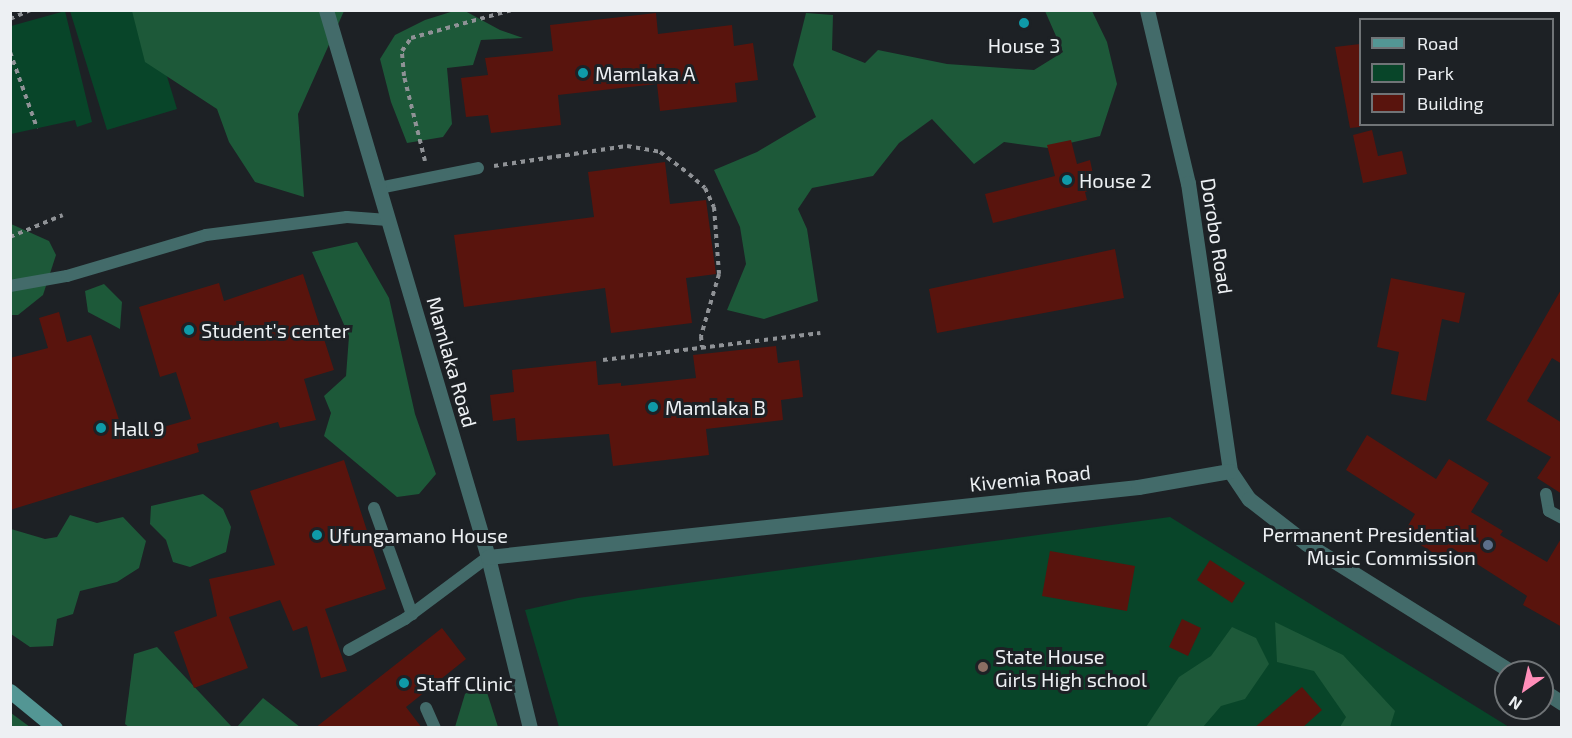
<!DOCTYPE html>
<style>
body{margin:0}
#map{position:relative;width:1572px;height:738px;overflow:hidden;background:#1d2125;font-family:"Exo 2",sans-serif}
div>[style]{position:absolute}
.green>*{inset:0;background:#084529}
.forest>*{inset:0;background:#1d5939}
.building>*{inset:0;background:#59140d}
.path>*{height:4px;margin-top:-2px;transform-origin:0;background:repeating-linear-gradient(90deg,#8f9296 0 4.5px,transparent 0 9px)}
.lane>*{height:12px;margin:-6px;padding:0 6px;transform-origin:6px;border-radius:6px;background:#436b6a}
.street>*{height:15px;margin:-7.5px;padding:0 7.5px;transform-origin:7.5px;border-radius:7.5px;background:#436b6a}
.secondary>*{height:15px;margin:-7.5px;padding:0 7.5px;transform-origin:7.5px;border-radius:7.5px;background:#539694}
.dots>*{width:16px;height:16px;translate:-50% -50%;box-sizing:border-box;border:3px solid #1d2125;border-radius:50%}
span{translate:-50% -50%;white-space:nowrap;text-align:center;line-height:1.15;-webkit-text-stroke:6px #1d2125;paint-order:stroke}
.poi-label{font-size:20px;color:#edf0f3}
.left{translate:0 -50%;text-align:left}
.right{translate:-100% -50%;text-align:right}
.street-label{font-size:20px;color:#edf0f3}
.frame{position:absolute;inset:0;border:12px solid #edf0f3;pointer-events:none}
.legend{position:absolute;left:1359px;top:18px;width:195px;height:108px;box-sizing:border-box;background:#1d2125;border:2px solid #707477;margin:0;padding:8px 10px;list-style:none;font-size:18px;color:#edf0f3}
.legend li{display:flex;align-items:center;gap:12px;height:30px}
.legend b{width:30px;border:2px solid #707477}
.north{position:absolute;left:1494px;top:660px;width:60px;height:60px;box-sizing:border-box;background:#1d2125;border:2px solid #707477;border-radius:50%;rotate:214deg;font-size:16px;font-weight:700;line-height:24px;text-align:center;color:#edf0f3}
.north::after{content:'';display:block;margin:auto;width:21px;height:27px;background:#ff8eb9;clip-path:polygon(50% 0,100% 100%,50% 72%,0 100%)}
</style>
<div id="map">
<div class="green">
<i style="clip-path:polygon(65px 11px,92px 122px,77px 127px,75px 120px,11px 134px,11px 26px)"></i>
<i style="clip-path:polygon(70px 11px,147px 11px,177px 109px,107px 130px)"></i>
<i style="clip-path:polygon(1170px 517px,1509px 727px,559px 727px,525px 610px,578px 598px)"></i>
</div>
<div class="forest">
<i style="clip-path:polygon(457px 10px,465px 11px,500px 30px,523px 38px,481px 40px,473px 65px,447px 68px,452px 124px,443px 137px,407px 143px,391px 102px,380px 59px,395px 35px,425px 20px)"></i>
<i style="clip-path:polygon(132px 11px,344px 11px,298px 114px,304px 197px,255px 182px,229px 142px,217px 109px,145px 62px)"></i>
<i style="clip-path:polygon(1045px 11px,1092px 11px,1107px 42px,1117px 84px,1100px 136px,1048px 148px,1004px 142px,974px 164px,932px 119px,899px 143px,873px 176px,812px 188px,798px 209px,807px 229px,818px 301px,764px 319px,727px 310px,746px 264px,740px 227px,714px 170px,757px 152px,816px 117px,793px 65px,806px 13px,833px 15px,832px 50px,865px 63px,878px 50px,947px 64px,1034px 70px,1063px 52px)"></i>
<i style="clip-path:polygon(11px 224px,49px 241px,56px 255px,43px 295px,18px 315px,11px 315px)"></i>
<i style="clip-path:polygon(357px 242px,389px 298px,415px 414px,436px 474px,419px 494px,397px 497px,324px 436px,331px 413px,324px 396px,346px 376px,349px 336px,312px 252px)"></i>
<i style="clip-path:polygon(104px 284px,122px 302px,120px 329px,88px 312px,85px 291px)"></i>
<i style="clip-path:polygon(203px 494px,223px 509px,231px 527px,226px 552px,190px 567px,173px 562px,166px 540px,150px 524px,151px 506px)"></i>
<i style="clip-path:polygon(70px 515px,97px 523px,123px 517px,146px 541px,139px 568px,117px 582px,80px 591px,73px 614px,57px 619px,53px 646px,30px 647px,11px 634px,11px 529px,45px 539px,57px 537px)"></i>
<i style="clip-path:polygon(1275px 622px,1343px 655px,1395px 711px,1390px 727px,1340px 727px,1346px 717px,1314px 671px,1277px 662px)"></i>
<i style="clip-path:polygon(1232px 627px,1256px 638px,1269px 664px,1245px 699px,1221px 706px,1203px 727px,1146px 727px,1179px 677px,1211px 656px)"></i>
<i style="clip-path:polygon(157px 647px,232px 727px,130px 728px,125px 724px,134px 654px)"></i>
<i style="clip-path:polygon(483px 680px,498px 727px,455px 727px,465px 694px)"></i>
<i style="clip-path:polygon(263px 698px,300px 727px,237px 727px)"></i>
<i style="clip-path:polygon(11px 713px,30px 727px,11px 727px)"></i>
</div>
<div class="building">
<i style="clip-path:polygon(656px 13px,658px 34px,732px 25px,734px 46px,753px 43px,758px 80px,735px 83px,737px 102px,660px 111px,657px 84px,558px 95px,561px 125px,491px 133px,488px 115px,466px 117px,461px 78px,488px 75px,485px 58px,553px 51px,550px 25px)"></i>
<i style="clip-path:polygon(1360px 44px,1360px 127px,1350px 128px,1335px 47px)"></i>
<i style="clip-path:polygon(1372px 130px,1378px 156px,1402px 151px,1407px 174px,1363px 183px,1353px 135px)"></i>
<i style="clip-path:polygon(1071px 140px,1077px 164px,1090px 160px,1096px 188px,1085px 192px,1087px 200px,993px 223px,985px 194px,1055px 176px,1047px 145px)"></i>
<i style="clip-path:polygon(665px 162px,670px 204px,706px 200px,716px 274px,686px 278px,692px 323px,611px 333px,605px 288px,464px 307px,454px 235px,594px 217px,588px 172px)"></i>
<i style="clip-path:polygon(1115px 249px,1124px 298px,937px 333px,929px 289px)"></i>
<i style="clip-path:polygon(303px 274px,334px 370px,304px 379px,316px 420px,280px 428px,278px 422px,197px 444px,199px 452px,10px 510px,10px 358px,48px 348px,39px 318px,59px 312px,67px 342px,91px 335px,125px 438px,191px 419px,176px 372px,160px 377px,139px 307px,219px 283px,224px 301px)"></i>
<i style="clip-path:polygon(1391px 278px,1465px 293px,1459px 323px,1442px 319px,1426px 401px,1391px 394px,1399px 352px,1377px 347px)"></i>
<i style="clip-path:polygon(1562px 288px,1562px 364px,1552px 358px,1527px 401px,1562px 423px,1562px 494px,1537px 478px,1551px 457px,1486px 420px)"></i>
<i style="clip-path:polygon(776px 346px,778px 363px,799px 360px,803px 397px,781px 400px,783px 420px,706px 429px,709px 455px,613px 466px,609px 434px,517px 441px,515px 418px,493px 421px,490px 395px,514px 392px,512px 370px,596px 361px,598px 385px,621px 383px,621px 386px,696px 378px,693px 355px)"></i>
<i style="clip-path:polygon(1367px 435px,1436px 479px,1449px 459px,1489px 483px,1471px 512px,1503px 531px,1500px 535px,1547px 562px,1562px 537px,1562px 627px,1523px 605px,1527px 596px,1452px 548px,1445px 560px,1403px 534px,1415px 514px,1346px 470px)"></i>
<i style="clip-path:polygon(344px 460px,386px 589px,325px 609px,347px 671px,321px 678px,307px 626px,293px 631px,280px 600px,229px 617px,248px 668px,194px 688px,174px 632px,217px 616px,209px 579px,275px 565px,250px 491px)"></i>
<i style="clip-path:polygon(1050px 551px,1135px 566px,1127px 611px,1042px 596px)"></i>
<i style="clip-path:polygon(1210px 560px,1245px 583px,1232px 603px,1197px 580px)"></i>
<i style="clip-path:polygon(1182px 619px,1201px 628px,1188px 656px,1169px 647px)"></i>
<i style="clip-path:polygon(442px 628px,466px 659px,406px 707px,422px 728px,315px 728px)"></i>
<i style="clip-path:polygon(1302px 687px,1322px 710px,1302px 728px,1254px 728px)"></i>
</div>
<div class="path">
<i style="left:10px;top:19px;width:22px;rotate:-24deg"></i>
<i style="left:10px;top:52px;width:81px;rotate:70.4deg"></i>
<i style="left:425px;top:161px;width:88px;rotate:-103.9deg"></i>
<i style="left:404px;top:76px;width:25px;rotate:-95deg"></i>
<i style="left:402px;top:51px;width:16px;rotate:-55deg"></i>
<i style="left:411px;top:38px;width:105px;rotate:-15.5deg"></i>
<i style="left:494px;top:166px;width:134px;rotate:-8.6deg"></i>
<i style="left:627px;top:146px;width:34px;rotate:10deg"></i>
<i style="left:660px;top:152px;width:36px;rotate:37deg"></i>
<i style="left:689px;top:174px;width:21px;rotate:41deg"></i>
<i style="left:705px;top:188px;width:21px;rotate:65deg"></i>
<i style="left:714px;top:207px;width:67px;rotate:85.7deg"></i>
<i style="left:719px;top:274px;width:65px;rotate:106.2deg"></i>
<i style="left:701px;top:336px;width:11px;rotate:85deg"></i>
<i style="left:10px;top:237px;width:57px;rotate:-22.5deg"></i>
<i style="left:603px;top:360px;width:219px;rotate:-7.1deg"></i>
</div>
<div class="lane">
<i style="left:379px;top:188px;width:101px;rotate:-11.4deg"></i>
<i style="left:10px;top:286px;width:58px;rotate:-10deg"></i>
<i style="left:67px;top:276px;width:145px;rotate:-16.4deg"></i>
<i style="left:206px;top:235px;width:142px;rotate:-7.3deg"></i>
<i style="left:347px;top:217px;width:41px;rotate:4.2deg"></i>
<i style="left:1546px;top:494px;width:17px;rotate:80deg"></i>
<i style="left:1549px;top:511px;width:15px;rotate:28deg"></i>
<i style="left:374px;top:508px;width:113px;rotate:70.3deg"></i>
<i style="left:349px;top:650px;width:64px;rotate:-29deg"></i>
<i style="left:405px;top:619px;width:104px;rotate:-36.8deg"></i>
<i style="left:426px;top:708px;width:22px;rotate:66deg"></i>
</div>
<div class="street">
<i style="left:326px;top:10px;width:570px;rotate:73.5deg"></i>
<i style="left:488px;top:557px;width:176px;rotate:76.2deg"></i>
<i style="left:1147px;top:10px;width:178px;rotate:76.7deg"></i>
<i style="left:1188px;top:183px;width:291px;rotate:81.7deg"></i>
<i style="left:1230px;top:471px;width:34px;rotate:56deg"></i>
<i style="left:1249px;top:499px;width:73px;rotate:37.8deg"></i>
<i style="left:1307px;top:544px;width:242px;rotate:32deg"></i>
<i style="left:488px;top:557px;width:654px;rotate:-6.15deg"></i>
<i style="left:1138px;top:487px;width:93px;rotate:-9.9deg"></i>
<i style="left:1542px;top:690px;width:24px;rotate:33deg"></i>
</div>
<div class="secondary">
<i style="left:10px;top:691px;width:58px;rotate:39.4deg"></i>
</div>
<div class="dots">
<i style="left:1024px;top:23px;background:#0f9aa8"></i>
<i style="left:583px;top:73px;background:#0f9aa8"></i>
<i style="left:1067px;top:180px;background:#0f9aa8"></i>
<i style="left:189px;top:330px;background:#0f9aa8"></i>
<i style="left:653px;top:407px;background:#0f9aa8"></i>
<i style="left:101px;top:428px;background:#0f9aa8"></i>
<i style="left:317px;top:535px;background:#0f9aa8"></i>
<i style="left:1488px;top:545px;background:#5c6f8a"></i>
<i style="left:983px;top:667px;background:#8d6e63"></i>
<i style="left:404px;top:683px;background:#0f9aa8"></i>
</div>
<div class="poi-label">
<span style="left:1024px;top:45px">House 3</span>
<span class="left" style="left:595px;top:73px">Mamlaka A</span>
<span class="left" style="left:1079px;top:180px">House 2</span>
<span class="left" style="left:201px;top:330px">Student's center</span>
<span class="left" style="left:665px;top:407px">Mamlaka B</span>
<span class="left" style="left:113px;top:428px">Hall 9</span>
<span class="right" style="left:1476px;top:546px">Permanent Presidential<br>Music Commission</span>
<span class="left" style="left:329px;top:535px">Ufungamano House</span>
<span class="left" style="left:995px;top:668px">State House<br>Girls High school</span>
<span class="left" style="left:416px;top:683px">Staff Clinic</span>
</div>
<div class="street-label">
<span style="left:1217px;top:236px;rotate:81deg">Dorobo Road</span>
<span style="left:452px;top:362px;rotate:74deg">Mamlaka Road</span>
<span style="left:1030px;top:478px;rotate:-6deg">Kivemia Road</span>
</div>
<div class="frame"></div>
<ul class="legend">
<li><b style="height:8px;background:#539694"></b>Road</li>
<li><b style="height:16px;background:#084529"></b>Park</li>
<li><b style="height:16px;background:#59140d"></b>Building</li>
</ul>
<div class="north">N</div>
</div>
